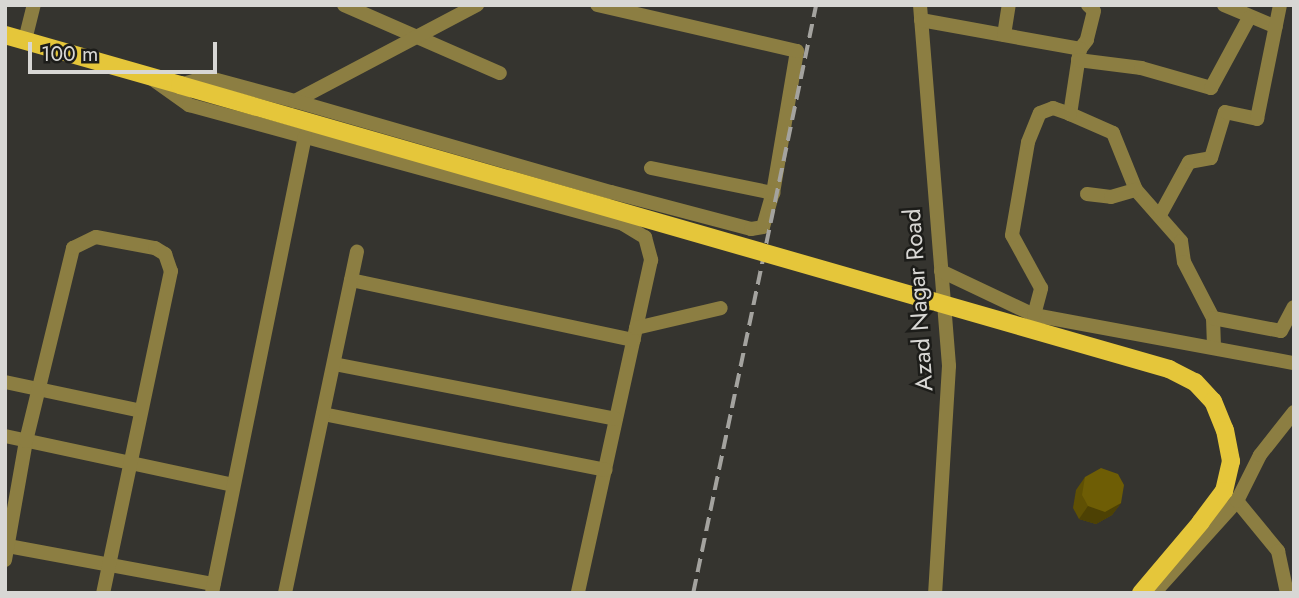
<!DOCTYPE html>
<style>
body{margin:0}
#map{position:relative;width:1299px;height:598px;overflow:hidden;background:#35342f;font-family:Jost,sans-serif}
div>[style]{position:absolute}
.minor>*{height:14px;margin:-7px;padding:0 7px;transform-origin:7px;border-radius:7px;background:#8c7e42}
.major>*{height:18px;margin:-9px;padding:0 9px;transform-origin:9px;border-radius:9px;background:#e5c63a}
.rail>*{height:3.5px;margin-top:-1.75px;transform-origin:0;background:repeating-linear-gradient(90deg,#a4a39f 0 14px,transparent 0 21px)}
.major-bridge>*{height:18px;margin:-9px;padding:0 9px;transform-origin:9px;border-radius:9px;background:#e5c63a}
.wall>*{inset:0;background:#5f5004}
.shaded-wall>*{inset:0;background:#4d4104}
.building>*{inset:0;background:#6e5d05}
span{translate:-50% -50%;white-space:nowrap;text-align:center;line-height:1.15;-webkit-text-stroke:5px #1c1c19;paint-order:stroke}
.street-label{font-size:24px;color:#d8d7d4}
.frame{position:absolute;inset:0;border:7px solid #d8d7d4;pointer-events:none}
.scale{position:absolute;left:28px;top:42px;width:189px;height:32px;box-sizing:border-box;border:4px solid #d8d7d4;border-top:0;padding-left:9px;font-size:21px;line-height:24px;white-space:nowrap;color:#d8d7d4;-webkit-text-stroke:5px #1c1c19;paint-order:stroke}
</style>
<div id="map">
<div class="minor">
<i style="left:344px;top:5px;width:170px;rotate:23.6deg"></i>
<i style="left:920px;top:5px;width:362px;rotate:85.4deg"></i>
<i style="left:949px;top:366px;width:227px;rotate:93.5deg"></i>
<i style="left:1088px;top:5px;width:8px;rotate:45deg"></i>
<i style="left:1094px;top:11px;width:30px;rotate:104deg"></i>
<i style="left:1087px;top:40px;width:11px;rotate:128deg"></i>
<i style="left:1080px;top:49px;width:66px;rotate:98.7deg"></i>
<i style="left:1070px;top:114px;width:47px;rotate:23.8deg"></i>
<i style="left:1113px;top:133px;width:61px;rotate:68deg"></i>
<i style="left:1136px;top:190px;width:68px;rotate:48.6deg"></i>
<i style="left:1181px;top:241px;width:21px;rotate:82deg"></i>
<i style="left:1184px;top:262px;width:63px;rotate:62.6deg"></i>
<i style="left:1213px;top:318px;width:30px;rotate:88deg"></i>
<i style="left:1224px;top:5px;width:56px;rotate:22.9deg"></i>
<i style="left:921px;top:20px;width:162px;rotate:10.3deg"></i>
<i style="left:1004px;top:35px;width:30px;rotate:-81deg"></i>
<i style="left:25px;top:40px;width:36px;rotate:-76deg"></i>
<i style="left:1078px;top:60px;width:64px;rotate:7.2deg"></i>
<i style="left:1141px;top:68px;width:73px;rotate:15.9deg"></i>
<i style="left:1211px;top:88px;width:80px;rotate:-61.5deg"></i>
<i style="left:151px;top:78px;width:47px;rotate:35.4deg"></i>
<i style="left:189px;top:105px;width:450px;rotate:15.3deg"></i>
<i style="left:623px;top:224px;width:26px;rotate:31deg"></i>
<i style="left:645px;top:237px;width:24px;rotate:75deg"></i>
<i style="left:651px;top:260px;width:341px;rotate:102.4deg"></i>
<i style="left:180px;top:85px;width:27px;rotate:-17deg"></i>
<i style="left:206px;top:77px;width:92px;rotate:15.1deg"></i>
<i style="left:295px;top:101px;width:206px;rotate:-27.8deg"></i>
<i style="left:295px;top:101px;width:329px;rotate:16.1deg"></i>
<i style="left:611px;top:192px;width:145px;rotate:14.8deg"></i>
<i style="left:751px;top:229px;width:12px;rotate:-9deg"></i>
<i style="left:763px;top:227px;width:35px;rotate:-74deg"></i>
<i style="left:773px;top:193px;width:144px;rotate:-80.4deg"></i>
<i style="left:797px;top:51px;width:205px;rotate:-167deg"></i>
<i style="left:651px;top:168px;width:125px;rotate:11.6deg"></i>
<i style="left:1087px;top:194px;width:24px;rotate:7deg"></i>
<i style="left:1111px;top:197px;width:26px;rotate:-16deg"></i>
<i style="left:1160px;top:215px;width:60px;rotate:-61.3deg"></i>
<i style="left:1189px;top:162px;width:22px;rotate:-10deg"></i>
<i style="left:1211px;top:158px;width:48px;rotate:-73.1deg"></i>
<i style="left:1225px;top:112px;width:33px;rotate:12deg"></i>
<i style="left:1257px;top:119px;width:116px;rotate:-78.6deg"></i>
<i style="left:941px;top:271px;width:103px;rotate:25.3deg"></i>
<i style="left:1034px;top:315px;width:264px;rotate:10.5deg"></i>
<i style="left:351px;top:280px;width:289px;rotate:12deg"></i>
<i style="left:1034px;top:315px;width:28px;rotate:-75deg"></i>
<i style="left:1041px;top:288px;width:60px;rotate:-118.7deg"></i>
<i style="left:1012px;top:235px;width:94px;rotate:-80.2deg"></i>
<i style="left:1028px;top:142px;width:31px;rotate:-68deg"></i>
<i style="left:1040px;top:113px;width:14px;rotate:-21deg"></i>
<i style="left:1053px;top:108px;width:18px;rotate:19deg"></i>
<i style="left:1213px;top:318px;width:69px;rotate:10.8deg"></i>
<i style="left:1281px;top:331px;width:27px;rotate:-62deg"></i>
<i style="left:636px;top:328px;width:87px;rotate:-13.2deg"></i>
<i style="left:334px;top:364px;width:287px;rotate:11deg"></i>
<i style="left:5px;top:382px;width:139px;rotate:12deg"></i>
<i style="left:323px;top:414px;width:288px;rotate:11.2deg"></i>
<i style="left:5px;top:436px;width:233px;rotate:12.1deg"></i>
<i style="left:1237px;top:501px;width:65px;rotate:50.6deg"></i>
<i style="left:1278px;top:551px;width:43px;rotate:77.9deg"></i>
<i style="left:8px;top:546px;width:209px;rotate:10.5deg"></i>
<i style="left:5px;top:560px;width:121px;rotate:-80deg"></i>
<i style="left:26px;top:441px;width:199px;rotate:-76.3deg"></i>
<i style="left:73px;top:248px;width:25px;rotate:-26deg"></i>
<i style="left:96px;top:237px;width:60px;rotate:10.6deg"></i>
<i style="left:155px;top:248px;width:12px;rotate:31deg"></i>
<i style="left:165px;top:254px;width:18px;rotate:71deg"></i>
<i style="left:171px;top:271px;width:329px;rotate:101.9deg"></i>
<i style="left:212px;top:593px;width:466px;rotate:-78.5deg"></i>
<i style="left:285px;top:593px;width:349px;rotate:-78.1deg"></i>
<i style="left:1154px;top:593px;width:124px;rotate:-47.9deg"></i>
<i style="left:1237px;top:501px;width:51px;rotate:-63.4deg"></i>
<i style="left:1260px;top:455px;width:55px;rotate:-51.7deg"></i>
</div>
<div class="major">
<i style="left:5px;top:35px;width:182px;rotate:15.9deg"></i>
<i style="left:1141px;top:593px;width:93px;rotate:-49.8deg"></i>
</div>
<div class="rail">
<i style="left:693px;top:593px;width:601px;rotate:-78.19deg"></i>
</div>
<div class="major-bridge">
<i style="left:180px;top:85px;width:1029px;rotate:16.02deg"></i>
<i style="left:1169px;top:369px;width:29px;rotate:27deg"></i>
<i style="left:1195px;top:382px;width:26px;rotate:47deg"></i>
<i style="left:1213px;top:401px;width:31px;rotate:68deg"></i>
<i style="left:1225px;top:430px;width:32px;rotate:79deg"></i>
<i style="left:1231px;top:461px;width:31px;rotate:103deg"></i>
<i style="left:1224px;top:491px;width:39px;rotate:127deg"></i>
</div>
<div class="wall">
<i style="clip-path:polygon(1085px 477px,1121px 503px,1112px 515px,1096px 524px,1079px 519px,1073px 508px,1076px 490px)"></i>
</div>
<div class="shaded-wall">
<i style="clip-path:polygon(1121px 503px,1112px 515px,1096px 524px,1079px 519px,1088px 506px)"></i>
</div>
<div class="building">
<i style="clip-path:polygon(1101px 468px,1118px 474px,1124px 485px,1121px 503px,1105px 512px,1088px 506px,1082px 495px,1085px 477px)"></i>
</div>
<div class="street-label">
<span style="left:918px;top:300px;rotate:-94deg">Azad Nagar Road</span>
</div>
<div class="frame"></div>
<div class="scale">100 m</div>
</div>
